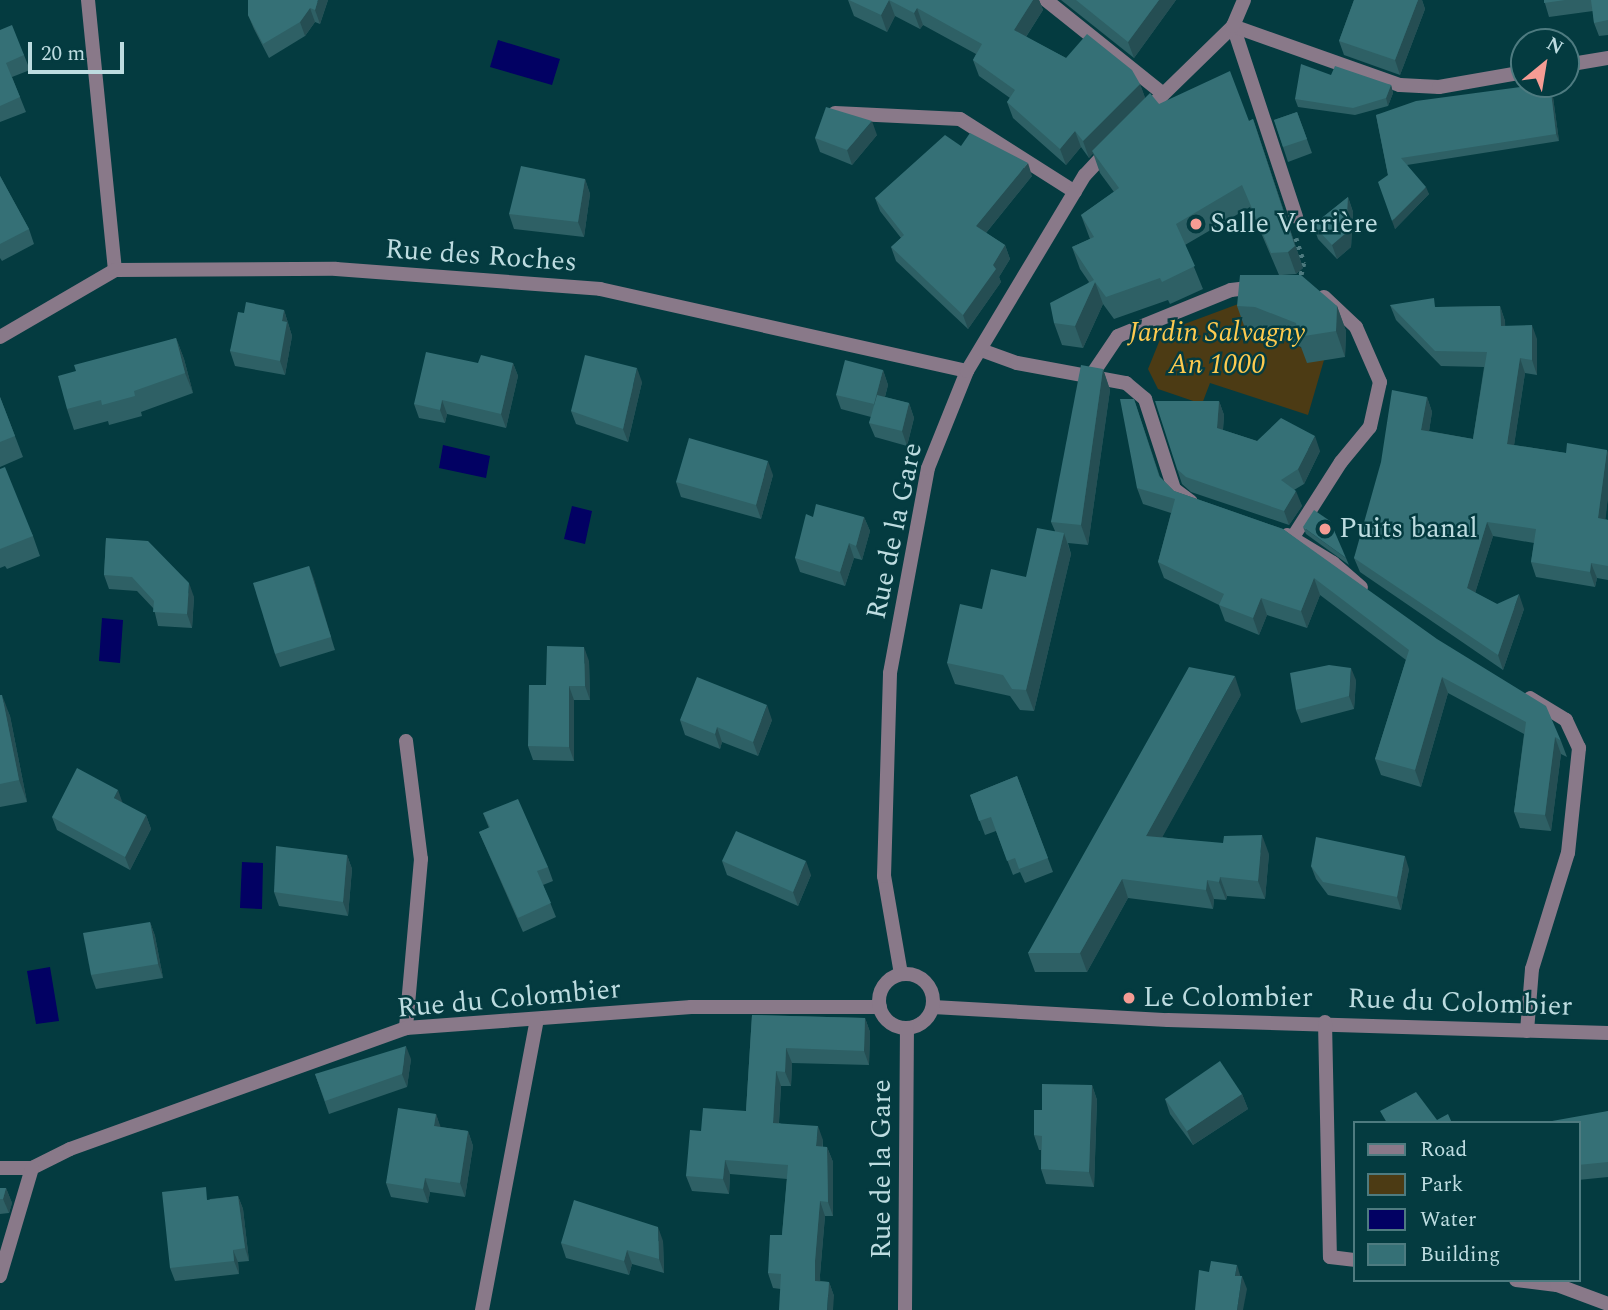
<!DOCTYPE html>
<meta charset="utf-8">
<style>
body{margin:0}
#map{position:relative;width:1608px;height:1310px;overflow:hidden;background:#043b40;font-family:Spectral,serif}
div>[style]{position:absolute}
.green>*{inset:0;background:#4c3b14}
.water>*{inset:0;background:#020163}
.path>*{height:4.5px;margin-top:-2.25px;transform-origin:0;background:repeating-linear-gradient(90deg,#4d7a7f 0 3.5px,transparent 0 8.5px)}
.service>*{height:14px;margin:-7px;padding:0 7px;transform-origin:7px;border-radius:7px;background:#897989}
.minor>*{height:14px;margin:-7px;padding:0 7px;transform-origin:7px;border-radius:7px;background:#897989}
.tertiary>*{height:14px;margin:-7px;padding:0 7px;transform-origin:7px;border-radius:7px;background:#897989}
.tertiary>.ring{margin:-7px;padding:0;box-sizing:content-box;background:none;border:14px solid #897989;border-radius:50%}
.wall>*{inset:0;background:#2e6065}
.shaded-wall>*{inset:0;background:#254e53}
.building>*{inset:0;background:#357076}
.dots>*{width:19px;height:19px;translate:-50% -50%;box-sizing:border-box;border:4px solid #043b40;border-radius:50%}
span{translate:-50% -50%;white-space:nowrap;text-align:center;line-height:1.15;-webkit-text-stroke:5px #043b40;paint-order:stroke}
.poi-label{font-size:28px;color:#bddce0}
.left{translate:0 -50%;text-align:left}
.street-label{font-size:28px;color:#bddce0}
.park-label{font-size:28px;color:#feca4f;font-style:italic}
.legend{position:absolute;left:1353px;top:1121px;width:228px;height:161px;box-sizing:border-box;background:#043b40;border:2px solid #4e7b80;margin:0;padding:9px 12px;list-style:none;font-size:21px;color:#bddce0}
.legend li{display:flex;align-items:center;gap:14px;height:35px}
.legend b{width:35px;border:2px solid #4e7b80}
.north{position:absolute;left:1510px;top:28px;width:70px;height:70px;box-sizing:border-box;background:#043b40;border:2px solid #4e7b80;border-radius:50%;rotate:30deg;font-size:19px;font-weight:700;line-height:28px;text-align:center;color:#bddce0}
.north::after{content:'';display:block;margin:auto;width:24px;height:32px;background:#f59c94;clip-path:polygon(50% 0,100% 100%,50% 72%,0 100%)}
.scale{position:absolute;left:28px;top:42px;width:96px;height:32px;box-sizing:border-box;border:4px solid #bddce0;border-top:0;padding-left:9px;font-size:21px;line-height:24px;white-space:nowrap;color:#bddce0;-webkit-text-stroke:5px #043b40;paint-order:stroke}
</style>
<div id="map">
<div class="green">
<i style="clip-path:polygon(1249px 300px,1247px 331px,1283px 338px,1324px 360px,1308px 415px,1210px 383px,1202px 404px,1158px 389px,1148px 369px,1163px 332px)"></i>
</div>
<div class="water">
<i style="clip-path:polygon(498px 40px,560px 59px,552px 85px,490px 67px)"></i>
<i style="clip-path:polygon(443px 445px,490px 456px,486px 478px,439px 468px)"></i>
<i style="clip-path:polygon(572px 506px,592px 511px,585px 544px,564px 539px)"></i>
<i style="clip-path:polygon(102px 618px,123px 620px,120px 663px,99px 661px)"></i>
<i style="clip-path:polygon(242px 862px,263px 863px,262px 909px,240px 908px)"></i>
<i style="clip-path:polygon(50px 967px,59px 1021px,36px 1024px,27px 971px)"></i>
</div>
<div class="path">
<i style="left:1296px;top:238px;width:26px;rotate:72deg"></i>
<i style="left:1304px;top:263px;width:17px;rotate:103deg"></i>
</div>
<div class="service">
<i style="left:1233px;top:26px;width:201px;rotate:71.7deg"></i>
</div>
<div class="minor">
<i style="left:88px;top:0;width:271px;rotate:84.3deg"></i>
<i style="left:1046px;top:0;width:149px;rotate:38.7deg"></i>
<i style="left:1233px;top:26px;width:177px;rotate:19.5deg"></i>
<i style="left:1400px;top:85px;width:39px;rotate:3deg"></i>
<i style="left:1439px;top:87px;width:86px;rotate:-10deg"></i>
<i style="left:1566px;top:65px;width:43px;rotate:-9.5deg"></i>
<i style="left:835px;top:113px;width:125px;rotate:2.7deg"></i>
<i style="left:960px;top:119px;width:136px;rotate:32.4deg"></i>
<i style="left:0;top:337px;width:133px;rotate:-30.2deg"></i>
<i style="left:115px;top:270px;width:221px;rotate:-0.3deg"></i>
<i style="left:336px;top:269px;width:265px;rotate:4.3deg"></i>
<i style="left:600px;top:289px;width:376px;rotate:12.6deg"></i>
<i style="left:981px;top:350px;width:38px;rotate:20deg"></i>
<i style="left:1017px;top:363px;width:111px;rotate:10.4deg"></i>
<i style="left:1126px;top:383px;width:25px;rotate:40deg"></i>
<i style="left:1145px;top:399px;width:95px;rotate:72.1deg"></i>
<i style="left:1174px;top:489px;width:21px;rotate:37deg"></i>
<i style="left:1091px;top:376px;width:48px;rotate:-56deg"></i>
<i style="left:1118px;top:336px;width:122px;rotate:-22.2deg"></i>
<i style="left:1231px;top:290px;width:24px;rotate:-7deg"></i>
<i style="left:1287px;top:535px;width:54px;rotate:31.3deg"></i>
<i style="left:1333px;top:563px;width:37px;rotate:41deg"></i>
<i style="left:1293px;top:537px;width:89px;rotate:-57.4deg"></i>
<i style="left:1341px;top:462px;width:45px;rotate:-50.4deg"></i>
<i style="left:1370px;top:427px;width:46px;rotate:-77.5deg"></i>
<i style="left:1380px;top:382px;width:60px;rotate:-113.6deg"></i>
<i style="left:1356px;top:327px;width:44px;rotate:-136.8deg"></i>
<i style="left:406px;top:741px;width:119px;rotate:82.8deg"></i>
<i style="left:421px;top:859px;width:170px;rotate:95.1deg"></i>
<i style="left:933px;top:1007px;width:235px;rotate:3.2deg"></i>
<i style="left:1168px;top:1020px;width:440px;rotate:1.7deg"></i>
<i style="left:1325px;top:1022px;width:235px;rotate:88.8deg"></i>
<i style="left:1330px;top:1257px;width:24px;rotate:7deg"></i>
<i style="left:1527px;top:1031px;width:62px;rotate:-85.4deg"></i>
<i style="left:1532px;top:969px;width:121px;rotate:-72.8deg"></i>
<i style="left:1568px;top:853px;width:106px;rotate:-84deg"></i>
<i style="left:1579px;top:748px;width:31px;rotate:-115deg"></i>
<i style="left:1566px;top:720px;width:42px;rotate:-148.6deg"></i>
<i style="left:0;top:1168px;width:32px"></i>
<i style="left:32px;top:1168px;width:42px;rotate:-26.6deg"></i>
<i style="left:70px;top:1149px;width:357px;rotate:-19.8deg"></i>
<i style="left:406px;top:1028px;width:286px;rotate:-4.2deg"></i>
<i style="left:691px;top:1007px;width:189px"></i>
<i style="left:0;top:1276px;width:113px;rotate:-73.5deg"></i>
<i style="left:1516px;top:1280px;width:41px;rotate:7deg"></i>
<i style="left:1557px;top:1285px;width:54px;rotate:20.4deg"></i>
<i style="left:482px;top:1310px;width:296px;rotate:-79.3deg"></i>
</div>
<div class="tertiary">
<i style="left:1144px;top:113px;width:124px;rotate:-44.3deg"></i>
<i style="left:1233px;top:26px;width:28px;rotate:-67deg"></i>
<i style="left:901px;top:974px;width:99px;rotate:-99.8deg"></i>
<i style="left:884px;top:876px;width:203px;rotate:-88.3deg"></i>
<i style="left:890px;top:673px;width:208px;rotate:-79.5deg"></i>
<i style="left:928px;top:468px;width:105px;rotate:-68.1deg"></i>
<i style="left:967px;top:371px;width:229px;rotate:-59deg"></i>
<i style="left:1085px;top:175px;width:34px;rotate:-47deg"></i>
<i class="ring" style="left:879px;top:974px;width:40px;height:40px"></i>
<i style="left:905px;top:1310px;width:282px;rotate:-89.6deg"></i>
</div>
<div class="wall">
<i style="clip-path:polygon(328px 0,320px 24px,315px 22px,305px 36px,269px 58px,254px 29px,248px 15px)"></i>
<i style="clip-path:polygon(848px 0,1039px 0,1043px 10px,1026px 37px,1066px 58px,1140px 84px,1145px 98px,1159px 104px,1249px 121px,1253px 119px,1303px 268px,1296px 274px,1282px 275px,1337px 306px,1346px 331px,1345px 357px,1307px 363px,1301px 347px,1264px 332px,1246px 331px,1237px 306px,1279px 275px,1250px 207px,1185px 245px,1203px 289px,1170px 304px,1168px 300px,1114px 319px,1103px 304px,1083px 348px,1062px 345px,1054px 323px,1089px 282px,1080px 269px,1072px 247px,1090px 239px,1081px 215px,1114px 192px,1100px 173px,1093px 153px,1089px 158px,1081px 147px,1066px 165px,1013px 118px,1007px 102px,1010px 98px,979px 76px,973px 60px,976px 54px,923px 25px,920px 29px,895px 16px,887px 32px,854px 16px)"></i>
<i style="clip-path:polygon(1061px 0,1176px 0,1134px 58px)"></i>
<i style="clip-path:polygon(1354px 0,1422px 0,1425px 9px,1400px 75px,1344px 55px,1339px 41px)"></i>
<i style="clip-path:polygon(1544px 0,1608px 0,1608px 35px,1599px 36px,1594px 23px,1593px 11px,1549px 17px)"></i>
<i style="clip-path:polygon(0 30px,24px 55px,30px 70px,12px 77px,26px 112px,0 122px)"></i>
<i style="clip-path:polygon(1331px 75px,1391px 85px,1393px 93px,1388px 106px,1355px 115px,1298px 107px,1295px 99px)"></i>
<i style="clip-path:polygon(1550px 84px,1552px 90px,1559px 141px,1407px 165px,1429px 194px,1395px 229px,1388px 175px,1376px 115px)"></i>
<i style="clip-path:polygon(1297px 112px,1312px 153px,1288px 162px,1274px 120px)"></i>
<i style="clip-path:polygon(877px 135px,852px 165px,820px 152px,815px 138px)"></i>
<i style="clip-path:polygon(961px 146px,1032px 176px,986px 233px,1005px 245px,1010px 259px,999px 277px,1001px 282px,968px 329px,896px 261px,891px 247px,901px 238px,880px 211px,875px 198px)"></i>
<i style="clip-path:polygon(0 176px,29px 229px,34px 244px,2px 261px,0 258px)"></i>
<i style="clip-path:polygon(585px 179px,590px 194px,584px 237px,514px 229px,509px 214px)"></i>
<i style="clip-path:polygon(1348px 197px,1353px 212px,1351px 247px,1337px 259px,1318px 239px,1313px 225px)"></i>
<i style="clip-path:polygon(1390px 305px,1437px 307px,1500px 306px,1505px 321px,1505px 326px,1537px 339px,1537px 375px,1525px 373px,1514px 445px,1566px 453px,1607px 450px,1608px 454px,1608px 497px,1605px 519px,1608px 520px,1608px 580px,1597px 578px,1595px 587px,1536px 577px,1531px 562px,1534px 543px,1493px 536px,1475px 593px,1497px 604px,1524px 609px,1503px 670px,1360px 572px,1354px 558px,1427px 397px,1432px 412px,1429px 431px,1473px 439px,1484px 367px,1441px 366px,1396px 320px)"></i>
<i style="clip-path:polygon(284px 310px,292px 336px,285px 375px,235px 366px,230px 351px,244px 313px)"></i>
<i style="clip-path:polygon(176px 338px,184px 359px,193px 393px,141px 412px,142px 416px,109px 425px,108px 421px,74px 430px,67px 409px,76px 371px)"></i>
<i style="clip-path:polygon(513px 363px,518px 376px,506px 428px,447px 414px,445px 423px,419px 418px,414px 404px)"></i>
<i style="clip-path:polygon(1103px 369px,1110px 390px,1088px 545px,1068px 543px,1071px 554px,1034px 711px,1020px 710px,1010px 696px,955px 684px,947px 663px,1026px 577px,1055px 531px,1051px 522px)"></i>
<i style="clip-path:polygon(883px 370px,888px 385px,885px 397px,909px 403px,914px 418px,907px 446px,875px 437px,869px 423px,871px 417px,841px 409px,836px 395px)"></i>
<i style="clip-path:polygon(642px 382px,628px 442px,576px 424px,571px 411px)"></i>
<i style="clip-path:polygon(0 397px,23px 457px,0 467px)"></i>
<i style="clip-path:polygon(1134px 399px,1160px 477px,1174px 491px,1283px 529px,1561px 741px,1567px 757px,1561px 754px,1551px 831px,1520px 828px,1514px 812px,1524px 734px,1448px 693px,1421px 787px,1381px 775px,1375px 759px,1406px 660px,1320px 595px,1307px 628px,1267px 615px,1259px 635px,1225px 621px,1219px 605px,1164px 578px,1158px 562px,1171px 513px,1143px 504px,1137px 488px)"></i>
<i style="clip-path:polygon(1219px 401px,1224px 415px,1223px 430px,1257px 441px,1320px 451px,1304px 484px,1294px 490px,1302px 506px,1289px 525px,1191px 492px,1182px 484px,1177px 469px)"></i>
<i style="clip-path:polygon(0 469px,33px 536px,40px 556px,7px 569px,5px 566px,0 568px)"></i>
<i style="clip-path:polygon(773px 475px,761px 519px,681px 497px,676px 482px)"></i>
<i style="clip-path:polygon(813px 517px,864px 517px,870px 531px,862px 560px,854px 558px,845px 586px,800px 572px,795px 558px)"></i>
<i style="clip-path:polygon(1303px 527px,1346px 558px,1349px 565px,1306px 534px)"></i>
<i style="clip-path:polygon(106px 538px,194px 597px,192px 628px,158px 626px,154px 609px,137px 591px,109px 589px,104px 575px)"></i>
<i style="clip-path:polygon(309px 566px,335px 650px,280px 667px,275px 654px)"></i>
<i style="clip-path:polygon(589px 661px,590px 700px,574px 700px,574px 761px,533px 760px,528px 746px,546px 685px)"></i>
<i style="clip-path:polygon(1356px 680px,1354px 709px,1301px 723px,1296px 710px)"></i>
<i style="clip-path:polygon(0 695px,10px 716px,27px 802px,0 807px)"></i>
<i style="clip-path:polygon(1241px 695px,1162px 837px,1269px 854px,1265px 899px,1227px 896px,1226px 900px,1214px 899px,1213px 909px,1128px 898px,1087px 972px,1035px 972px,1028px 953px)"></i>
<i style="clip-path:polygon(680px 720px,772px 720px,758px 756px,722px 742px,720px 749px,685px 735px)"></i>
<i style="clip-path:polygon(1017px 776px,1053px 872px,1025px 883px,1020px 872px,1013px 875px,996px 831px,985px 835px,970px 795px)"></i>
<i style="clip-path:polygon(483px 813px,548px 867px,553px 881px,543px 885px,556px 917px,523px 932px,479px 832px,489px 828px)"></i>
<i style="clip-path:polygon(146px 815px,151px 829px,130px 870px,57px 830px,52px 817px)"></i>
<i style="clip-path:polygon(347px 855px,352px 869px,348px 916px,279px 906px,274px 892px)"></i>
<i style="clip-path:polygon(722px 861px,811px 875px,798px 906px,727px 875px)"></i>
<i style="clip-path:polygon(1311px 866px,1409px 869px,1401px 910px,1328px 895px,1316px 879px)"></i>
<i style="clip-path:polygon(150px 922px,155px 936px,163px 978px,96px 989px,91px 975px)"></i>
<i style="clip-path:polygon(752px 1015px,865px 1018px,870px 1032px,869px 1065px,792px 1063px,791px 1086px,781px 1086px,779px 1123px,823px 1140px,823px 1147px,827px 1147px,833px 1162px,833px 1216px,825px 1216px,820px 1275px,820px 1281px,829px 1282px,834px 1296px,773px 1288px,768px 1273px,782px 1235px,787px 1179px,730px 1174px,729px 1194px,692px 1191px,686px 1176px,701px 1131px,746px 1111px)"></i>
<i style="clip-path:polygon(411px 1059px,407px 1087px,329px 1114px,315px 1074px)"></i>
<i style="clip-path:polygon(1092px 1085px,1097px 1100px,1094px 1187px,1046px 1184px,1041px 1169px,1041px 1150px,1039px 1150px,1034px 1135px,1042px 1110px)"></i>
<i style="clip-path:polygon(1242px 1094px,1248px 1109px,1193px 1145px,1170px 1114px,1165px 1099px)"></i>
<i style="clip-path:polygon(1608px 1111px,1608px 1177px,1578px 1180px,1578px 1123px)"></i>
<i style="clip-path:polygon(436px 1114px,440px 1127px,468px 1131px,473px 1146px,465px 1197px,430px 1192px,428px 1203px,391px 1197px,386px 1183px)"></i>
<i style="clip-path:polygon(0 1188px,6px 1188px,12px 1203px,9px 1213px,0 1214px)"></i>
<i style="clip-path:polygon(238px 1196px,243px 1209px,249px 1261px,238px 1262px,239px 1274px,175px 1281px,170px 1268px,210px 1199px)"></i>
<i style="clip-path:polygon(663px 1241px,664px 1273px,632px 1264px,629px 1275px,566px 1258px,561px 1243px)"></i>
</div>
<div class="shaded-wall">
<i style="clip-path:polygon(318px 0,328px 0,320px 24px,315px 10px)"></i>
<i style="clip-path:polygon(889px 0,895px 16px,887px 32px,881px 15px)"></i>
<i style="clip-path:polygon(1033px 0,1039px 0,1043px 10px,1020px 46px,1014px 30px)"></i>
<i style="clip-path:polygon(1159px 0,1176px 0,1134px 58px,1128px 42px)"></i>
<i style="clip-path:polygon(1418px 0,1422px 0,1425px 9px,1400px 75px,1395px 60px)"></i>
<i style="clip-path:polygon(310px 8px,315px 22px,305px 36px,300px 22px)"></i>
<i style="clip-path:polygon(917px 8px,923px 25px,920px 29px,914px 13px)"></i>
<i style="clip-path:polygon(1140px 84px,1146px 100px,1089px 158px,1083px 141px)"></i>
<i style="clip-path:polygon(1550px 84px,1552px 90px,1559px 141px,1556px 134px)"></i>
<i style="clip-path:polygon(1391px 85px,1393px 93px,1388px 106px,1386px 98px)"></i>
<i style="clip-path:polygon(1253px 119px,1303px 268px,1296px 274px,1288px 252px)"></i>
<i style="clip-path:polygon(872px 121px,877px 135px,852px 165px,847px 150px)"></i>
<i style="clip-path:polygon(1075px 131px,1081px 147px,1066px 165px,1060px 149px)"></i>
<i style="clip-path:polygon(1028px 163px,1032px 176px,981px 239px,976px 226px)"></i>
<i style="clip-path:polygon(585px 179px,590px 194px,584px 237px,578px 222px)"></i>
<i style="clip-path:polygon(1426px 187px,1429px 194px,1395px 229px,1392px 221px)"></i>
<i style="clip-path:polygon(1348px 197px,1353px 212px,1351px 247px,1337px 259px,1332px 245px)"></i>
<i style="clip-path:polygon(1005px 245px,1010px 259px,999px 277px,1001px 282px,968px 329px,963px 315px)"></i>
<i style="clip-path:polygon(1095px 282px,1103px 304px,1083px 348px,1075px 326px)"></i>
<i style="clip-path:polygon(1337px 306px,1346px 331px,1345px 357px,1336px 331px)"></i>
<i style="clip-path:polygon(1500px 306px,1505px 321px,1506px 341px,1501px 326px)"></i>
<i style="clip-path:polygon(284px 310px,292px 336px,285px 375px,280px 361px,282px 321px)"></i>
<i style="clip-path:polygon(1532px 325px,1537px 339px,1537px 375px,1532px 360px)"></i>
<i style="clip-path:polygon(176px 338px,184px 359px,193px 393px,185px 373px)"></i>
<i style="clip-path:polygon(1520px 358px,1525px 373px,1512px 459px,1507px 444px)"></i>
<i style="clip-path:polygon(513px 363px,518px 376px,506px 428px,501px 414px)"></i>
<i style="clip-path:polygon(637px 368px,642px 382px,628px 442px,623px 429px)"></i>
<i style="clip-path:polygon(1103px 369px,1110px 390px,1088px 545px,1081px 525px)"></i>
<i style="clip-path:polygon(883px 370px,888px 385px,879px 419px,874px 404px)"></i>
<i style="clip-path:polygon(1427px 397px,1432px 412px,1427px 445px,1421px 430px)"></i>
<i style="clip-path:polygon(442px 400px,447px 414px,445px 423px,440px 410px)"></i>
<i style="clip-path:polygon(1219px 401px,1224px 415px,1222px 442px,1217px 428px)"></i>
<i style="clip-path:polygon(909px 403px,914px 418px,907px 446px,902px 431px)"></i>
<i style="clip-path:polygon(1315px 436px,1320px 451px,1304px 484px,1298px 469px)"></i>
<i style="clip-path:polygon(1607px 450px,1608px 454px,1608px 497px,1604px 533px,1598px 518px)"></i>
<i style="clip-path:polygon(768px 461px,773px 475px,761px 519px,756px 505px)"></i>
<i style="clip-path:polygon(1296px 491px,1302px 506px,1289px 525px,1284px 511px)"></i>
<i style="clip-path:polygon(864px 517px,870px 531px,862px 560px,856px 546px)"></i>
<i style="clip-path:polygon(1487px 522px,1493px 536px,1472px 603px,1467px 588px)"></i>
<i style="clip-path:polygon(1064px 533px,1071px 554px,1034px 711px,1026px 690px)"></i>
<i style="clip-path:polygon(849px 543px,854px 558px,845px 586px,840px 572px)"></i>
<i style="clip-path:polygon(1591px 563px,1597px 578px,1595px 587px,1590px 572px)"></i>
<i style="clip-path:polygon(309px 566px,314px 579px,335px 650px,331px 637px)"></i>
<i style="clip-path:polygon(1314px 578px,1320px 595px,1307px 628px,1301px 611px)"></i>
<i style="clip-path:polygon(189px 583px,194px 597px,192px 628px,187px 614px)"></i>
<i style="clip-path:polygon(1519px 594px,1524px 609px,1503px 670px,1498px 655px)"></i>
<i style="clip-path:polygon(1261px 598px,1267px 615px,1259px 635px,1253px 618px)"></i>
<i style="clip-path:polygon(584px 647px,589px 661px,590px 700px,585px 686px)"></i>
<i style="clip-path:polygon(1351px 668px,1356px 680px,1354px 709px,1349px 696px)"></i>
<i style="clip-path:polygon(1235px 676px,1241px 695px,1153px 854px,1146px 836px)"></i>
<i style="clip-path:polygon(1442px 677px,1448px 693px,1421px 787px,1415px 770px)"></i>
<i style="clip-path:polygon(569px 686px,574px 700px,574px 761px,569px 747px)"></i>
<i style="clip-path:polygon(2px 695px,10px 716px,27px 802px,19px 780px)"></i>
<i style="clip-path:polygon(767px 705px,772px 720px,758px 756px,753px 742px)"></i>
<i style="clip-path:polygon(717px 727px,722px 742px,720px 749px,715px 734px)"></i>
<i style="clip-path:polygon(1555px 737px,1561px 754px,1551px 831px,1545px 815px)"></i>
<i style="clip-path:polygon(118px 790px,123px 804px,114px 798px)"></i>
<i style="clip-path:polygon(146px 815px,151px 829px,130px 870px,125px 857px)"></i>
<i style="clip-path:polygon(1262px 835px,1269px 854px,1265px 899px,1258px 881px)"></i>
<i style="clip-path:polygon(347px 855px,352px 869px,348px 916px,343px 902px)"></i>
<i style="clip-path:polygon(1405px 856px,1409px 869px,1401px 910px,1397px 897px)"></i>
<i style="clip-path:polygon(806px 861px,811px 875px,798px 906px,793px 892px)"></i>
<i style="clip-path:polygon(1220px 877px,1227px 896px,1226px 900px,1219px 882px)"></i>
<i style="clip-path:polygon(1122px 879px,1128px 898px,1087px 972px,1080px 953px)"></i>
<i style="clip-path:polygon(1207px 880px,1214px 899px,1213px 909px,1206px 890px)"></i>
<i style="clip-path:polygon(150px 922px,155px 936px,163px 978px,158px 964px)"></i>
<i style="clip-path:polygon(865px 1018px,870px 1032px,869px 1065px,864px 1051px)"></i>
<i style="clip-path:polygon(406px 1046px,411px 1059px,407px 1087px,402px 1074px)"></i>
<i style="clip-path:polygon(786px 1048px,792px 1063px,791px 1086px,785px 1072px)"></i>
<i style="clip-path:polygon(776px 1071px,781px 1086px,778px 1137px,773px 1123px)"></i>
<i style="clip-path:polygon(1092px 1085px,1097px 1100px,1094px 1187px,1089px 1172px)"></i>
<i style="clip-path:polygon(1242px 1094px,1248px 1109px,1193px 1145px,1187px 1131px)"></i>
<i style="clip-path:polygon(436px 1114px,441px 1128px,434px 1126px)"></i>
<i style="clip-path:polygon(818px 1126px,823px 1140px,821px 1161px,816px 1146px)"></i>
<i style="clip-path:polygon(468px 1131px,473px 1146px,465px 1197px,460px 1183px)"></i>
<i style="clip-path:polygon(827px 1147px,833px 1162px,833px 1216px,828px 1202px)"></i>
<i style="clip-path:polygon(725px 1160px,730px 1174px,729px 1194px,723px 1179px)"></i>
<i style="clip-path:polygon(425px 1178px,430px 1192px,428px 1203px,423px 1189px)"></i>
<i style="clip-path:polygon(6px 1188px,12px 1203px,9px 1213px,3px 1199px)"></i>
<i style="clip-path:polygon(238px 1196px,243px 1209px,249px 1261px,245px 1248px)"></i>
<i style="clip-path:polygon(820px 1201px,825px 1216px,820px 1275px,821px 1295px,815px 1281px,815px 1261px)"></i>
<i style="clip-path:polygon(658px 1227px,663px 1241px,664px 1273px,659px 1259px)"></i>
<i style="clip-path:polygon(233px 1250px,238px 1262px,239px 1274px,234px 1261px)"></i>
<i style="clip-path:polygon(627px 1250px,632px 1264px,629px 1275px,624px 1261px)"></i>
<i style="clip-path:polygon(1237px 1265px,1241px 1278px,1235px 1276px)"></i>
<i style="clip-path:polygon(1242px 1276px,1247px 1289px,1243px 1310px,1237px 1310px)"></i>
<i style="clip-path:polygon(829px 1282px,834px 1296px,833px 1310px,827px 1310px)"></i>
</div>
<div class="building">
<i style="clip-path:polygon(248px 0,318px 0,315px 10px,310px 8px,300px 22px,263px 44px,248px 15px)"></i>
<i style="clip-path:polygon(849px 0,889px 0,881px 15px)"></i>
<i style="clip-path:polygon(889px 0,1033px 0,1014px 30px,1066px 58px,1087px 34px,1132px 70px,1140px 84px,1083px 141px,1075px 131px,1060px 149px,1007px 102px,1015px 90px,973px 60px,982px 44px,917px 8px,914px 13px)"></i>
<i style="clip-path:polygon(1076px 0,1159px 0,1128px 42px)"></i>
<i style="clip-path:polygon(1354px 0,1418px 0,1395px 60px,1339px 41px)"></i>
<i style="clip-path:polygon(1544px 0,1565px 0,1544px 3px)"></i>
<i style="clip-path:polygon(1591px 0,1608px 0,1608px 20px,1594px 23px)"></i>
<i style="clip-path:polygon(12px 25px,24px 55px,6px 63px,20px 97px,0 106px,0 30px)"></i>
<i style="clip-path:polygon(1301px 64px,1331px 75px,1335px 66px,1391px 85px,1386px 98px,1353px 108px,1295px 99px)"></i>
<i style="clip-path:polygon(1230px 71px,1249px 121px,1253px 119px,1295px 246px,1288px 252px,1271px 253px,1242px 185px,1176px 224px,1195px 266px,1162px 282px,1160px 278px,1106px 297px,1095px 282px,1075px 326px,1054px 323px,1050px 303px,1094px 280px,1072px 247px,1094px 237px,1081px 215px,1119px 188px,1092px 151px,1150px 93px,1159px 104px)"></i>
<i style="clip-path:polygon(1542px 84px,1550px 84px,1556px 134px,1401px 158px,1426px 187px,1392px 221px,1378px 182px,1388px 175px,1376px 115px,1416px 101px)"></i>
<i style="clip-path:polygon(826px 107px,872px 121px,847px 150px,815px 138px)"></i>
<i style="clip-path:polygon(1297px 112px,1307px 139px,1283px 147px,1274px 120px)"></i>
<i style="clip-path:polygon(970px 133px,1028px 163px,976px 226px,1005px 245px,993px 265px,996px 269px,963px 315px,891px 247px,904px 235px,875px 198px,945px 135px,961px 146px)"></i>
<i style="clip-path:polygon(521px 166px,585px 179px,578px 222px,509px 214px)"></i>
<i style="clip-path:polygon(0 176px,29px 229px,0 244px)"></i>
<i style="clip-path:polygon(1348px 197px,1346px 233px,1332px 245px,1313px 225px)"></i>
<i style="clip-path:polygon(1240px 275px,1301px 275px,1337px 306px,1336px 331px,1298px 337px,1296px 323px,1255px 307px,1237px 306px)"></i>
<i style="clip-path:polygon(1434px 298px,1435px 307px,1500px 306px,1501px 326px,1532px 325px,1532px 360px,1520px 358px,1507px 444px,1566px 453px,1567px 443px,1607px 450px,1598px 518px,1608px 520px,1608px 566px,1591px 563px,1590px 572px,1531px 562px,1536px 529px,1487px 522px,1467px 588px,1497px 604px,1519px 594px,1498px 655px,1354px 558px,1381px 462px,1392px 390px,1427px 397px,1421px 430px,1473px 439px,1487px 352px,1435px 351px,1390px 305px)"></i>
<i style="clip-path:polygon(246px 302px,284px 310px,282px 321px,287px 322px,280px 361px,230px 351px,238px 312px,244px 313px)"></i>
<i style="clip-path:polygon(176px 338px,185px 373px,134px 391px,135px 396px,102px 405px,101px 400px,67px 409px,58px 376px,76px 371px,74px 365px)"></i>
<i style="clip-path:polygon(426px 352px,478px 363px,481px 355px,513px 363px,501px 414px,442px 400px,440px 410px,414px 404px)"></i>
<i style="clip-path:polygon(585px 355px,637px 368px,623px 429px,571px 411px)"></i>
<i style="clip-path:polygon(845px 360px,883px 370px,874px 404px,836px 395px)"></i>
<i style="clip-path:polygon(1081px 365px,1103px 369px,1081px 525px,1051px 522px)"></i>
<i style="clip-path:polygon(877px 395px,909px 403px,902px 431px,869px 423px)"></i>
<i style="clip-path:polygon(0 397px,15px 436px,0 442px)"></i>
<i style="clip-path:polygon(1120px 399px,1134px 399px,1159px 476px,1174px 491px,1283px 529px,1437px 639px,1546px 706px,1561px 741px,1555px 737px,1545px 815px,1514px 812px,1526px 722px,1442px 677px,1415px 770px,1375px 759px,1409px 650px,1314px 578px,1301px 611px,1261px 598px,1253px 618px,1219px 605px,1224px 594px,1158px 562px,1175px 499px,1137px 488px)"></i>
<i style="clip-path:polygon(1155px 401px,1219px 401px,1217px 428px,1257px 441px,1281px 418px,1315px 436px,1298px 469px,1281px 480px,1296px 491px,1284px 511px,1186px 477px,1177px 469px)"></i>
<i style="clip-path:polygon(689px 438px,768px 461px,756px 505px,676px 482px)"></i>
<i style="clip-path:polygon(5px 467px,33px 536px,0 549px,0 469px)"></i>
<i style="clip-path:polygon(816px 504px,864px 517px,856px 546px,849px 543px,840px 572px,795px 558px,806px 514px,813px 517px)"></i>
<i style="clip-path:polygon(1314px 510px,1330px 521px,1346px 558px,1303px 527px)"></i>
<i style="clip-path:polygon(1037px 528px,1064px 533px,1026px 690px,1012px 689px,1003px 675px,947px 663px,960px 604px,982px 609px,991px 569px,1026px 577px)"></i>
<i style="clip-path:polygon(106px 538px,148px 541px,189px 583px,187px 614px,153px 612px,154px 601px,132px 577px,104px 575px)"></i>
<i style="clip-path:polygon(309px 566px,331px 637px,275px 654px,253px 583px)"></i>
<i style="clip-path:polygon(547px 646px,584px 647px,585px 686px,569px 686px,569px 747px,528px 746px,529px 685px,546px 685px)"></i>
<i style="clip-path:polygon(1329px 665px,1351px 668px,1349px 696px,1296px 710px,1290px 673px)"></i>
<i style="clip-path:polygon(1189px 667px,1235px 676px,1146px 836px,1223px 843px,1224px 836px,1262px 835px,1258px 881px,1220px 877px,1219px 882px,1207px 880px,1206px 890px,1122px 879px,1080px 953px,1028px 953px)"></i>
<i style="clip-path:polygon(697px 677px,767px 705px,753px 742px,717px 727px,715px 734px,680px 720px)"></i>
<i style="clip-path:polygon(0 695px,2px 695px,19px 780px,0 784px)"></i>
<i style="clip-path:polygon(77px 768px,118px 790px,114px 798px,146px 815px,125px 857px,52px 817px)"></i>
<i style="clip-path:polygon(1017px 776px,1048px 858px,1019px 869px,1015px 858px,1007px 861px,991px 817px,979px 821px,970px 795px)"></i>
<i style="clip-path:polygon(518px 799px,548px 867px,537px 871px,551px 903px,518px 918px,479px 832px,490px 827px,483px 813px)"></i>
<i style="clip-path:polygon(736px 831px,806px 861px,793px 892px,722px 861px)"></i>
<i style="clip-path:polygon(1316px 837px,1405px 856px,1397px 897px,1323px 882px,1311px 866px)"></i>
<i style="clip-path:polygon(276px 846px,347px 855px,343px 902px,274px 892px)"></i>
<i style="clip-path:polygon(150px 922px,158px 964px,91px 975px,83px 933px)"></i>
<i style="clip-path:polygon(752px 1015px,865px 1018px,864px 1051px,786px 1048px,785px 1072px,776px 1071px,773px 1123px,818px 1126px,816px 1146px,827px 1147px,828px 1202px,820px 1201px,815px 1261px,815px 1281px,829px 1282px,827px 1310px,779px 1310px,781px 1274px,768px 1273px,770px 1235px,782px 1235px,788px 1165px,725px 1160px,723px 1179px,686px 1176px,690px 1130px,701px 1131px,703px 1108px,746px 1111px)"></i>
<i style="clip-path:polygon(406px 1046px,402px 1074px,325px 1101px,315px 1074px)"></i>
<i style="clip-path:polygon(1220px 1061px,1242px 1094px,1187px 1131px,1165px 1099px)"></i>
<i style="clip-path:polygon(1042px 1084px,1092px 1085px,1089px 1172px,1041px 1169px,1042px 1136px,1034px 1135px,1034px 1110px,1042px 1110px)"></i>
<i style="clip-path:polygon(1416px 1092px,1437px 1120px,1448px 1114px,1452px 1123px,1387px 1123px,1380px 1111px)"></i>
<i style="clip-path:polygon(398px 1108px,436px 1114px,434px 1126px,468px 1131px,460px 1183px,425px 1178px,423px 1189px,386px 1183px)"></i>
<i style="clip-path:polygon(1608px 1111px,1608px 1162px,1578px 1165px,1578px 1123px,1553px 1123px,1552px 1121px)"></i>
<i style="clip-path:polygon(206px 1187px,207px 1200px,238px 1196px,245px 1248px,233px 1250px,234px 1261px,170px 1268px,162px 1192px)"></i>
<i style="clip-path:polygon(0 1188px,6px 1188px,3px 1199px,0 1199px)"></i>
<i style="clip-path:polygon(574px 1200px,658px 1227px,659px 1259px,627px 1250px,624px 1261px,561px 1243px)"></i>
<i style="clip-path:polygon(1211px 1261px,1237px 1265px,1235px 1276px,1242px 1276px,1237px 1310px,1195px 1310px,1199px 1270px,1209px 1272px)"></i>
</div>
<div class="dots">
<i style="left:1196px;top:224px;background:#f59c94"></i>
<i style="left:1325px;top:529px;background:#f59c94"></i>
<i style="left:1129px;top:998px;background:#f59c94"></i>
</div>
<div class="poi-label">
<span class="left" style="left:1210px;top:224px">Salle Verrière</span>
<span class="left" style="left:1339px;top:529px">Puits banal</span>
<span class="left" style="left:1143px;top:998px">Le Colombier</span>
</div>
<div class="street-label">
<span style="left:481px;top:256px;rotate:4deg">Rue des Roches</span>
<span style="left:895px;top:531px;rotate:-78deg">Rue de la Gare</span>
<span style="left:509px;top:999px;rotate:-5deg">Rue du Colombier</span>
<span style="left:1460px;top:1003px;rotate:2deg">Rue du Colombier</span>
<span style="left:882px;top:1169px;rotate:-90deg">Rue de la Gare</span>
</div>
<div class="park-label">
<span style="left:1217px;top:349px">Jardin Salvagny<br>An 1000</span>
</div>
<ul class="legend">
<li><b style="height:9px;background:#897989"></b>Road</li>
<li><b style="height:19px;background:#4c3b14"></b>Park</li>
<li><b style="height:19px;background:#020163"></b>Water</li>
<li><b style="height:19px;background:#357076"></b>Building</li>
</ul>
<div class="north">N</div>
<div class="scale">20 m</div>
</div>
